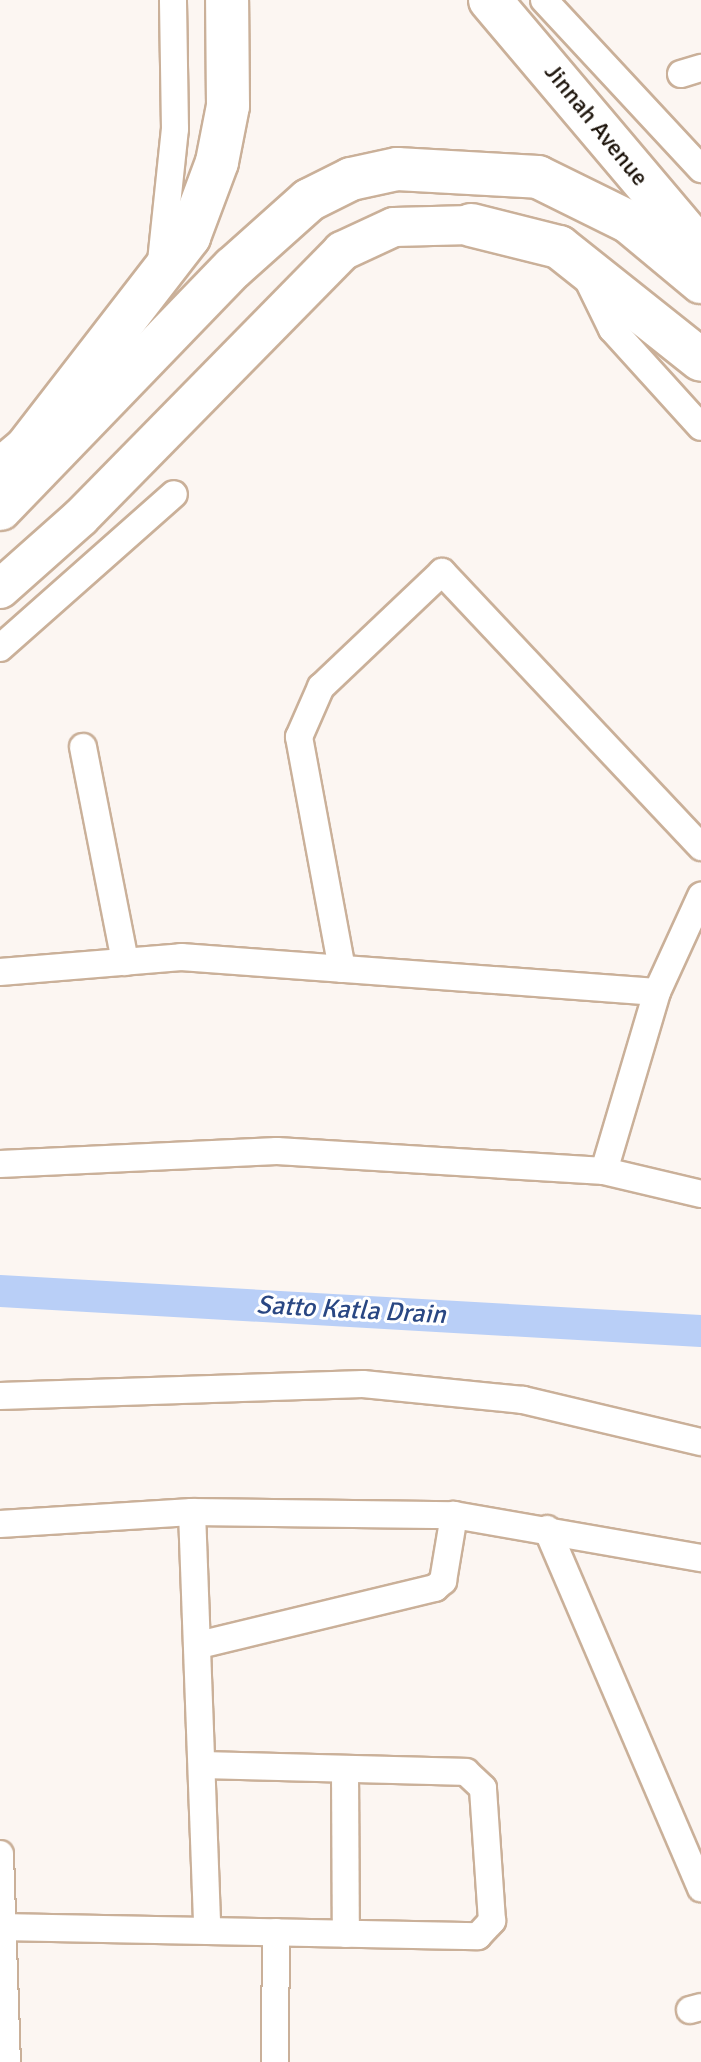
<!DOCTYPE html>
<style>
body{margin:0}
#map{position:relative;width:701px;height:2062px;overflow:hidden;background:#fcf6f2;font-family:Signika,sans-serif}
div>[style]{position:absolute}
.canal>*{height:32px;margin:-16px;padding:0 16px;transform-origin:16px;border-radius:16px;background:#b9cff7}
.roads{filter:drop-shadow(2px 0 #cab099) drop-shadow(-2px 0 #cab099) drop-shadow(0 2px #cab099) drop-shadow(0 -2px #cab099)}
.minor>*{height:26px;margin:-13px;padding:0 13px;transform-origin:13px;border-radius:13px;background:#fff}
.secondary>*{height:38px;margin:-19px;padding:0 19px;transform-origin:19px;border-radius:19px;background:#fff}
.primary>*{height:42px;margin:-21px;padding:0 21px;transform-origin:21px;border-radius:21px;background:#fff}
span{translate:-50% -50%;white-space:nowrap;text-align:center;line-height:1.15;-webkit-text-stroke:6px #fff;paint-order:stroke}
.street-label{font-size:24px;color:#1b1209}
.water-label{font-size:26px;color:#294783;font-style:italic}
</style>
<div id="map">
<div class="canal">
<i style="left:0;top:1291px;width:702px;rotate:3.27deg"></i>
</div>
<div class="roads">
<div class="minor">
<i style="left:544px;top:0;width:231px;rotate:47.1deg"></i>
<i style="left:681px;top:74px;width:21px;rotate:-17deg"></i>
<i style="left:160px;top:271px;width:143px;rotate:-84deg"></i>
<i style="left:175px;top:129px;width:129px;rotate:-90.9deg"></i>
<i style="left:587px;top:278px;width:57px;rotate:63.9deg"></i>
<i style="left:612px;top:329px;width:132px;rotate:47.8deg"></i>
<i style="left:0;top:648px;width:232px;rotate:-41.5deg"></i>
<i style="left:83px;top:747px;width:219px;rotate:78.9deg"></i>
<i style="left:342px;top:969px;width:236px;rotate:-100.5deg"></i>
<i style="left:299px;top:737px;width:55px;rotate:-66.3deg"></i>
<i style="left:321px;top:687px;width:167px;rotate:-43.5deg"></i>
<i style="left:442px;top:572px;width:378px;rotate:46.7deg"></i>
<i style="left:0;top:972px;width:182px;rotate:-4.7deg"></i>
<i style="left:181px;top:957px;width:477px;rotate:4.2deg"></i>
<i style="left:0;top:1164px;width:277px;rotate:-2.7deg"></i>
<i style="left:277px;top:1151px;width:328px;rotate:3.5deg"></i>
<i style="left:604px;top:1171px;width:100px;rotate:13.3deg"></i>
<i style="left:604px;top:1171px;width:187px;rotate:-73.5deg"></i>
<i style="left:657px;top:992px;width:106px;rotate:-65.4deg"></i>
<i style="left:0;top:1396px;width:363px;rotate:-1.9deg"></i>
<i style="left:363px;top:1384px;width:161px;rotate:5.7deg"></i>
<i style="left:523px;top:1400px;width:183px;rotate:13.3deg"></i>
<i style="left:192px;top:1512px;width:419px;rotate:87.9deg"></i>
<i style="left:0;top:1524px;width:192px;rotate:-3.6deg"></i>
<i style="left:192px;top:1512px;width:262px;rotate:0.7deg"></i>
<i style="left:454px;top:1515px;width:251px;rotate:9.9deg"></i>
<i style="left:547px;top:1529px;width:391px;rotate:66.8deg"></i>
<i style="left:199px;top:1645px;width:243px;rotate:-13.6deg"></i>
<i style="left:435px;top:1588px;width:11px;rotate:-41deg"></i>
<i style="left:443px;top:1581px;width:67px;rotate:-80.5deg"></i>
<i style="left:345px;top:1769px;width:165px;rotate:89.7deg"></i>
<i style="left:0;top:1854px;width:208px;rotate:88.1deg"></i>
<i style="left:0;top:1927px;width:478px;rotate:1.1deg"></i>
<i style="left:478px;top:1936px;width:21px;rotate:-47deg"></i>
<i style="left:492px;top:1921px;width:133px;rotate:-93.9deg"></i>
<i style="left:483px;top:1788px;width:23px;rotate:-137deg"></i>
<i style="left:466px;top:1772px;width:260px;rotate:-178.5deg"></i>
<i style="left:690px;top:2010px;width:11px;rotate:-15deg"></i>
<i style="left:275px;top:2062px;width:130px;rotate:-89.6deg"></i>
</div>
<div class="secondary">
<i style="left:0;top:589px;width:108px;rotate:-41.6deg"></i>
<i style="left:81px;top:517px;width:373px;rotate:-45.5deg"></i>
<i style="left:342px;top:251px;width:57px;rotate:-24.8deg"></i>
<i style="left:394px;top:227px;width:77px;rotate:-1.5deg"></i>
</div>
<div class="primary">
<i style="left:490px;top:0;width:327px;rotate:49.8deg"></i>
<i style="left:471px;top:225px;width:91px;rotate:14deg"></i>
<i style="left:559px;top:247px;width:181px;rotate:38.5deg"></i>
<i style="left:1px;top:469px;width:33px;rotate:-40deg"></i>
<i style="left:26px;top:448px;width:267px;rotate:-52.3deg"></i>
<i style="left:189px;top:237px;width:80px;rotate:-69.5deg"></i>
<i style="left:217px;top:162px;width:57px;rotate:-78.9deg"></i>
<i style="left:228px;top:106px;width:106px;rotate:-90.5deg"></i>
<i style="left:0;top:509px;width:335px;rotate:-46deg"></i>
<i style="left:233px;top:268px;width:102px;rotate:-41.8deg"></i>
<i style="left:309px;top:200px;width:47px;rotate:-26.6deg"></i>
<i style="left:351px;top:179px;width:47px;rotate:-12.3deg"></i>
<i style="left:397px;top:169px;width:141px;rotate:3.2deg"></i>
<i style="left:538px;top:177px;width:102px;rotate:26.3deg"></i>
<i style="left:629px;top:222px;width:94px;rotate:39.8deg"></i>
</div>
</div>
<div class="street-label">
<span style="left:596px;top:125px;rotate:51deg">Jinnah Avenue</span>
</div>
<div class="water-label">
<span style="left:351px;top:1311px;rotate:3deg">Satto Katla Drain</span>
</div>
</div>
